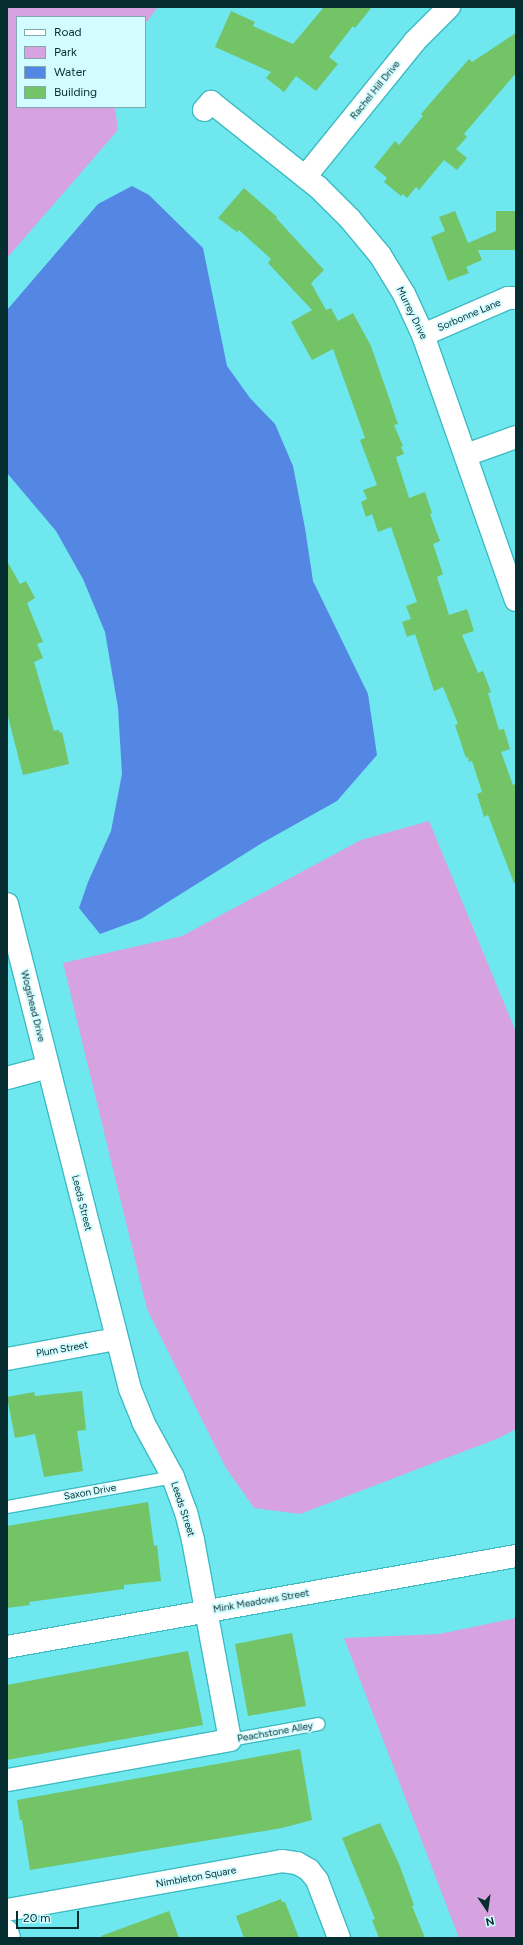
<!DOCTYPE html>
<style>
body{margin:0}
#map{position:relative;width:523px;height:1945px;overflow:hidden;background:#6fe7ef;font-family:Figtree,sans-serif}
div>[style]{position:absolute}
.green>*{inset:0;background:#d7a2e0}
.water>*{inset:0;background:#5487e3}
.building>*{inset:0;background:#73c367}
.roads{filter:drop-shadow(1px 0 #3dbbc3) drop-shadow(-1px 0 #3dbbc3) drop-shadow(0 1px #3dbbc3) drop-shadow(0 -1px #3dbbc3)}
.lane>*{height:12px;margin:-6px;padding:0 6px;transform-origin:6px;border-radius:6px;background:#fff}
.street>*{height:22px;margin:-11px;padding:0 11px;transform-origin:11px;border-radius:11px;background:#fff}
span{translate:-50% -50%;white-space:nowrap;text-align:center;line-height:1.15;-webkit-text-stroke:3.5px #d2fcff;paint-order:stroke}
.street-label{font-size:10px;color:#062e31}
.frame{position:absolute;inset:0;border:8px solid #062e31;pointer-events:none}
.legend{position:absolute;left:16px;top:16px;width:130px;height:92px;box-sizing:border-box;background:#d2fcff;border:1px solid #80aaad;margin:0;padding:5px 7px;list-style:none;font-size:12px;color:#062e31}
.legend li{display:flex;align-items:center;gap:8px;height:20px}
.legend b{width:20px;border:1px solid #80aaad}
.north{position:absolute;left:467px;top:1889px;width:40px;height:40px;-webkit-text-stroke:3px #d2fcff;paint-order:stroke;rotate:167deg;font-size:11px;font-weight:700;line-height:16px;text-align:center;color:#062e31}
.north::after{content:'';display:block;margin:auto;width:14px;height:18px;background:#062e31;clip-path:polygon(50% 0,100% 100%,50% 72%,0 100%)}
.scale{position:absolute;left:16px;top:1911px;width:63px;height:18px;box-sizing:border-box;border:2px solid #062e31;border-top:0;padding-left:5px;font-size:12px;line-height:14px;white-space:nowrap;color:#062e31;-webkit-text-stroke:3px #d2fcff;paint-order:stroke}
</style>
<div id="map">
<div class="green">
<i style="clip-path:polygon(7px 7px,158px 7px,145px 24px,145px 17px,17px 17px,17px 107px,115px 107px,118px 130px,7px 258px)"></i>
<i style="clip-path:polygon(429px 821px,516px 1032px,516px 1429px,499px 1438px,300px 1514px,254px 1508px,226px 1468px,147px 1309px,63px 963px,182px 936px,361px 840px)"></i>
<i style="clip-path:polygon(516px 1618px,516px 1938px,459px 1938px,344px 1638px,439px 1634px)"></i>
</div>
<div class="water">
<i style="clip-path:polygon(132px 186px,149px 195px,203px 248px,227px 366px,250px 398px,275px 424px,293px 466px,305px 528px,313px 581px,368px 694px,377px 755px,337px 801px,262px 843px,141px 919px,100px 934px,79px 908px,88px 882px,111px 831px,122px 774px,118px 708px,105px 632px,83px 579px,56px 531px,7px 473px,7px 310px,98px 204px)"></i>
</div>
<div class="building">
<i style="clip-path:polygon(324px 7px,372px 7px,355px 28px,353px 26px,329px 57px,338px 64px,316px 91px,296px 76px,284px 92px,266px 78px,271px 72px,215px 47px,231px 11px,255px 22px,253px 26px,293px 44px)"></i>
<i style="clip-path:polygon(516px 33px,516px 73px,464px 134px,467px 137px,456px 149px,467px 158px,457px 170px,444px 160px,419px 190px,416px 187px,407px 198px,403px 194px,401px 196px,384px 182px,387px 178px,374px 167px,395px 141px,399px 145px,423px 116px,421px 114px,433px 100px,469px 59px,472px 62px)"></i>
<i style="clip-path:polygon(244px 188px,277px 217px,276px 218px,324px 270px,311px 283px,326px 310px,331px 308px,338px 321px,353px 313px,371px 346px,398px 424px,394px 425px,403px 446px,401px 447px,404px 454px,396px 457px,409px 498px,425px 492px,432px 513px,430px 514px,440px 541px,433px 544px,443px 574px,437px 577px,449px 615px,467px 609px,474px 631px,462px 635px,478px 673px,483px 671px,491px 692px,488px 693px,499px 730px,504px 729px,510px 749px,501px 752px,513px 785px,516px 784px,516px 883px,514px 883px,488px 815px,484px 817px,477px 794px,482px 792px,472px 761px,469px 762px,468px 757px,466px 758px,455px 725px,458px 724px,443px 687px,434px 691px,415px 634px,407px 637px,402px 622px,411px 619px,406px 606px,417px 602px,391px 527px,378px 532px,372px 514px,366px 517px,361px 502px,367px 499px,363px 490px,377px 485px,360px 440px,365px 438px,333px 349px,312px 360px,291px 322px,312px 310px,268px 263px,271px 259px,239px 230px,237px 232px,218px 218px)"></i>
<i style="clip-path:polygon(455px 211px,468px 243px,496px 231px,496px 211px,516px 211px,516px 250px,478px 250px,482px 260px,466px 267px,469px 273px,448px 281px,431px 237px,445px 231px,439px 217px)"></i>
<i style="clip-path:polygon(7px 561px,20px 584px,26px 581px,35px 598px,27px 603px,43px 642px,37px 644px,43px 658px,34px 662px,54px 731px,59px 730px,60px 733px,62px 732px,69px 764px,23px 775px,7px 713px)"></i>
<i style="clip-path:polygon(82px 1391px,86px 1430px,77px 1431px,83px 1471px,44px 1477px,35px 1434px,15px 1438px,7px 1397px,34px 1392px,35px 1396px)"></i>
<i style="clip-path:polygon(148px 1502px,154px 1546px,157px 1545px,161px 1581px,124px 1585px,124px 1589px,29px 1602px,30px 1605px,7px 1608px,7px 1526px)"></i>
<i style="clip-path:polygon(292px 1633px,306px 1706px,248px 1716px,235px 1644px)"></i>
<i style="clip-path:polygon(188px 1651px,203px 1725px,7px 1760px,7px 1685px)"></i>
<i style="clip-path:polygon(300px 1749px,312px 1820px,282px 1828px,30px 1870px,22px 1820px,20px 1820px,17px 1800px)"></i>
<i style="clip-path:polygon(380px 1823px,399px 1864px,414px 1905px,412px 1906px,425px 1938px,379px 1938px,372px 1920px,375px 1919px,342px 1838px)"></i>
<i style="clip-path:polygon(281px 1899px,282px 1902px,285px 1902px,299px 1938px,244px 1938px,236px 1916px)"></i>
<i style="clip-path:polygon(169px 1911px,179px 1938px,101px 1938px,101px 1936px)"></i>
</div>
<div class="roads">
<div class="lane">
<i style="left:7px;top:1507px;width:169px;rotate:-10.2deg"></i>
<i style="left:230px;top:1740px;width:90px;rotate:-10.2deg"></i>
</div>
<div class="street">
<i style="left:204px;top:110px;width:11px;rotate:-49deg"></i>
<i style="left:211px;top:102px;width:137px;rotate:38.5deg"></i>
<i style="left:318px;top:187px;width:45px;rotate:45deg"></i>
<i style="left:350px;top:219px;width:47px;rotate:50.2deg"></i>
<i style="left:380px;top:255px;width:46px;rotate:58.4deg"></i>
<i style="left:404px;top:294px;width:45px;rotate:65.1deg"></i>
<i style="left:423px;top:335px;width:281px;rotate:70.7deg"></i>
<i style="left:305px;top:177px;width:175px;rotate:-51deg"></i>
<i style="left:415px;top:41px;width:48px;rotate:-45deg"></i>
<i style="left:423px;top:335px;width:93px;rotate:-23.5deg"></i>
<i style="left:508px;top:298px;width:8px"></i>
<i style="left:466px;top:455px;width:53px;rotate:-19.8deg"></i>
<i style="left:7px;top:904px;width:500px;rotate:75.77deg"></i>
<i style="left:130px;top:1389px;width:35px;rotate:68deg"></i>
<i style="left:143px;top:1422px;width:63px;rotate:61.4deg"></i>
<i style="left:173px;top:1477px;width:37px;rotate:70deg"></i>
<i style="left:186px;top:1512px;width:29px;rotate:76deg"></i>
<i style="left:193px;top:1540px;width:203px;rotate:79.5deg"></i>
<i style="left:230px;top:1740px;width:227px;rotate:169.8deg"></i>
<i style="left:7px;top:1078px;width:42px;rotate:-15deg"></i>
<i style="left:7px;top:1359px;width:111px;rotate:-10.4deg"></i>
<i style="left:7px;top:1647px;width:517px;rotate:-10.14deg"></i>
<i style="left:7px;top:1910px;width:279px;rotate:-10.1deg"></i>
<i style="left:282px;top:1861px;width:15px;rotate:8deg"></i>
<i style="left:297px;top:1863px;width:14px;rotate:30deg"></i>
<i style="left:309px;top:1870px;width:13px;rotate:51deg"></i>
<i style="left:317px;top:1880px;width:62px;rotate:69.2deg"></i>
<i style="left:7px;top:1931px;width:7px;rotate:74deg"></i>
</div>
</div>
<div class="street-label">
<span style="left:375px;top:90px;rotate:-51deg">Rachel Hill Drive</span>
<span style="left:412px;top:313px;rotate:64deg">Murrey Drive</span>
<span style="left:469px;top:315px;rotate:-23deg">Sorbonne Lane</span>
<span style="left:33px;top:1006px;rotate:76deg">Wogshead Drive</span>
<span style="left:82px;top:1203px;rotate:76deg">Leeds Street</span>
<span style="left:62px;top:1349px;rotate:-10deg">Plum Street</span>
<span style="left:90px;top:1492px;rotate:-10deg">Saxon Drive</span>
<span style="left:183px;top:1509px;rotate:72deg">Leeds Street</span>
<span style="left:261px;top:1601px;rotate:-10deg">Mink Meadows Street</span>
<span style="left:275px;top:1732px;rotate:-10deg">Peachstone Alley</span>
<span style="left:196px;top:1877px;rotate:-10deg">Nimbleton Square</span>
</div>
<div class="frame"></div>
<ul class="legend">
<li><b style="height:5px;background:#fff"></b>Road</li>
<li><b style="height:11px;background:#d7a2e0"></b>Park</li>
<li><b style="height:11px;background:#5487e3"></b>Water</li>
<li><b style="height:11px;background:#73c367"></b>Building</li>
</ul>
<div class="north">N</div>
<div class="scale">20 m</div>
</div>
